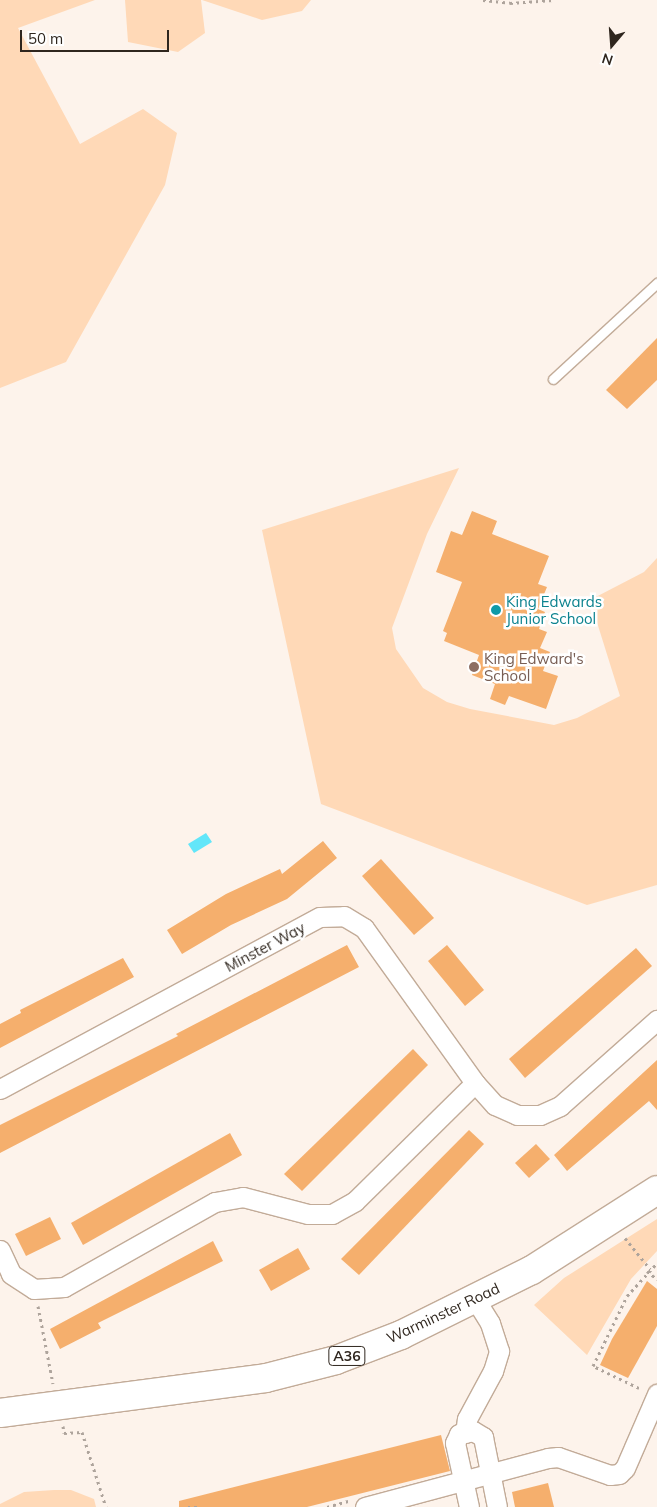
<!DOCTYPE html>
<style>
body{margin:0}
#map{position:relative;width:657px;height:1507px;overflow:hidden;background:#fdf3eb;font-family:Mulish,sans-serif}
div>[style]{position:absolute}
.green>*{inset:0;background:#ffd9b7}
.water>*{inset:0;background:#62e6f9}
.building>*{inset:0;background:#f5af6d}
.path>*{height:3px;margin-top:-1.5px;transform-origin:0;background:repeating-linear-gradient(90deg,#aea49c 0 2.5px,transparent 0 6.5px)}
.roads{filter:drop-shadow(1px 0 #c2ab98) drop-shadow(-1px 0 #c2ab98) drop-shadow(0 1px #c2ab98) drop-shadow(0 -1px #c2ab98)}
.lane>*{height:9px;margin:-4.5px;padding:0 4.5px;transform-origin:4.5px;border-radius:4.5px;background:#fff}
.street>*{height:19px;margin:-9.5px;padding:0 9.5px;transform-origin:9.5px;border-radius:9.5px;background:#fff}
.highway>*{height:28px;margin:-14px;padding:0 14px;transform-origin:14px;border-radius:14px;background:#fff}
.dots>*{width:14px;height:14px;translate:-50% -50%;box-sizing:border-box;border:2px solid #fff;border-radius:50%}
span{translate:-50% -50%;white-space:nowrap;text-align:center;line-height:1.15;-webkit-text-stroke:5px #fff;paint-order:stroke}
.shield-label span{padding:1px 4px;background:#fff;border:1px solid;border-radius:4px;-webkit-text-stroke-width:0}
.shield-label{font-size:14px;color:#2f261e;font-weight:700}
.culture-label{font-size:15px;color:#0d838f}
.left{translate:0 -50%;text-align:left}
.education-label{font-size:15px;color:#785e54}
.street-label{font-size:15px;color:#2f261e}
.north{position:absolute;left:587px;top:20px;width:50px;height:50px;-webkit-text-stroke:4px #fff;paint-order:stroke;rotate:198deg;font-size:14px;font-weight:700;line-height:20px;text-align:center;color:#2f261e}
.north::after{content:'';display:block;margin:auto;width:18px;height:22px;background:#2f261e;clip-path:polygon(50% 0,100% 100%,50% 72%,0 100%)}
.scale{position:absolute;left:20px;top:30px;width:149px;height:22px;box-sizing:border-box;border:2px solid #2f261e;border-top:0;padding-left:6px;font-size:15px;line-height:18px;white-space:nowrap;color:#2f261e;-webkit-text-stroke:4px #fff;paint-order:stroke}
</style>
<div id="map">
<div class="green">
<i style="clip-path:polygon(0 0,95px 0,18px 28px,80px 144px,143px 109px,177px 133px,165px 185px,66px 362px,0 388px)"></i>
<i style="clip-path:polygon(125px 0,201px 0,205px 33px,178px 52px,128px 42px)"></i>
<i style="clip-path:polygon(202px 0,311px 0,302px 11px,262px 20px)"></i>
<i style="clip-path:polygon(459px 468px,427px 534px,392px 628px,396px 649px,423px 688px,447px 702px,470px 709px,554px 725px,577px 718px,620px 696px,590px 600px,644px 572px,657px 558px,657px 885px,587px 905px,321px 804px,262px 530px)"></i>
<i style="clip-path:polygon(657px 1219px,657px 1251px,631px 1279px,587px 1355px,534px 1305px,564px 1278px)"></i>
<i style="clip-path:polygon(54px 1490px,71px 1490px,94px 1499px,96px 1507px,0 1507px,0 1504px,24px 1492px)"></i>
</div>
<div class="water">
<i style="clip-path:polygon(206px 833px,212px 842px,194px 853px,188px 844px)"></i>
</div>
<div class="building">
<i style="clip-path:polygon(657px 338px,657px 380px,627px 409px,606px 390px)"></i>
<i style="clip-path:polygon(472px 511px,497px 521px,492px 534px,549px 556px,538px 584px,547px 587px,538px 609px,545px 612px,539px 629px,547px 632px,540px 648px,550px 652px,543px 671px,558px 676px,546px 709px,509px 696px,505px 705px,490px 699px,495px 684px,472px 675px,479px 655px,444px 641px,447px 633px,443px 631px,462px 582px,436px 572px,451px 531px,462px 535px)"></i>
<i style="clip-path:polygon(323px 841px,337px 858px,287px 899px,231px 925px,182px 954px,167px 930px,226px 894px,280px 869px,282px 874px)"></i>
<i style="clip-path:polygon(381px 859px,434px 918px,414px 935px,362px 876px)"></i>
<i style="clip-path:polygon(347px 945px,359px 967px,0 1153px,0 1125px,178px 1036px,176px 1034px)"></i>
<i style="clip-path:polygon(447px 945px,484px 990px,465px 1006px,428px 961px)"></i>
<i style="clip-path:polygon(636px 948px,652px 966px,525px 1078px,509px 1059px)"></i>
<i style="clip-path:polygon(123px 958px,134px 977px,0 1048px,0 1024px,21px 1013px,20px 1010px)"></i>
<i style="clip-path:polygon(413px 1049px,428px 1065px,302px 1191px,284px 1174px)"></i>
<i style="clip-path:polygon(657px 1060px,657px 1110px,649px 1101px,567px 1171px,554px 1155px)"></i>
<i style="clip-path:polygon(469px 1130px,484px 1144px,359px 1275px,341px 1259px)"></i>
<i style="clip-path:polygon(230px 1133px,242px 1155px,83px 1245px,71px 1223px)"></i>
<i style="clip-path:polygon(536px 1144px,550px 1159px,529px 1178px,515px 1163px)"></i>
<i style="clip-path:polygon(50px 1217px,61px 1239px,26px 1256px,15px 1234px)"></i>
<i style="clip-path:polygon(213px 1241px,223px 1261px,98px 1323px,101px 1328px,60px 1349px,50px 1329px)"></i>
<i style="clip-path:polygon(298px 1248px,310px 1269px,271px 1291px,259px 1270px)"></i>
<i style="clip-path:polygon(647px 1281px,657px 1289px,657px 1326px,628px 1378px,600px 1365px,612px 1339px)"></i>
<i style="clip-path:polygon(441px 1435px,450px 1471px,307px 1507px,179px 1507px,179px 1501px)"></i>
<i style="clip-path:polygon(548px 1483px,554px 1507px,515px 1507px,512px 1492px)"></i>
</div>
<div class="path">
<i style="left:483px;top:0;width:27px;rotate:6deg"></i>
<i style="left:510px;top:3px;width:43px;rotate:-4deg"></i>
<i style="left:625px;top:1238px;width:40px;rotate:51deg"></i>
<i style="left:647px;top:1271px;width:13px;rotate:39deg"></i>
<i style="left:38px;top:1306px;width:79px;rotate:79.1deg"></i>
<i style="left:639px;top:1388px;width:51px;rotate:-154.4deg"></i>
<i style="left:593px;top:1366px;width:78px;rotate:-64.1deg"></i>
<i style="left:627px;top:1296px;width:45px;rotate:-47.7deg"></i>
<i style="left:63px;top:1426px;width:7px;rotate:82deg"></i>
<i style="left:64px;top:1433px;width:18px;rotate:-3deg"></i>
<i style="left:82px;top:1432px;width:79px;rotate:72.3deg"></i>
<i style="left:188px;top:1507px;width:11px"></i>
<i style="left:327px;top:1507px;width:22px;rotate:-16deg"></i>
</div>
<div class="roads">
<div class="lane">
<i style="left:553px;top:379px;width:142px;rotate:-42.7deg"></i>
</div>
<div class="street">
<i style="left:0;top:1089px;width:363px;rotate:-28.3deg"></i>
<i style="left:320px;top:917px;width:24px;rotate:-2deg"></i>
<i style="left:344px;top:916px;width:23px;rotate:31deg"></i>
<i style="left:364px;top:928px;width:191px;rotate:54.4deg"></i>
<i style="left:475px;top:1083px;width:30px;rotate:48deg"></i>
<i style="left:495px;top:1105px;width:24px;rotate:24deg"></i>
<i style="left:517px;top:1115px;width:23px"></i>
<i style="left:540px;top:1115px;width:22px;rotate:-24deg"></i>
<i style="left:560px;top:1106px;width:130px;rotate:-41.6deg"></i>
<i style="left:0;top:1250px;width:26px;rotate:65deg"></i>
<i style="left:11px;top:1274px;width:27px;rotate:33deg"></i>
<i style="left:34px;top:1289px;width:30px;rotate:-4deg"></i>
<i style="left:64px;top:1287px;width:173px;rotate:-29.4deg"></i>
<i style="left:215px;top:1202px;width:28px;rotate:-10deg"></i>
<i style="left:243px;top:1197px;width:67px;rotate:14.7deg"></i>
<i style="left:308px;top:1214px;width:24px"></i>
<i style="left:332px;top:1214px;width:26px;rotate:-29deg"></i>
<i style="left:355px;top:1201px;width:168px;rotate:-44.5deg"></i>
<i style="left:465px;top:1433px;width:14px;rotate:-82deg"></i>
<i style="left:467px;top:1419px;width:55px;rotate:-61.6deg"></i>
<i style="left:493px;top:1371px;width:21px;rotate:-73deg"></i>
<i style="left:499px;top:1351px;width:29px;rotate:-108deg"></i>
<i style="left:490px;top:1323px;width:28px;rotate:-122deg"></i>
<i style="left:365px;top:1507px;width:189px;rotate:-15deg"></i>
<i style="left:548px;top:1458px;width:10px;rotate:-6deg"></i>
<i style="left:558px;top:1457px;width:55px;rotate:19.1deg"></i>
<i style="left:610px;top:1475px;width:9px;rotate:-6deg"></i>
<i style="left:619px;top:1474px;width:8px;rotate:-45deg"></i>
<i style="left:625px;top:1468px;width:81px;rotate:-66.6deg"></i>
<i style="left:469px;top:1507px;width:66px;rotate:-102.3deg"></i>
<i style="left:455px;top:1443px;width:10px;rotate:-66deg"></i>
<i style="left:459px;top:1434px;width:14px;rotate:-12deg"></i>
<i style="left:473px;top:1431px;width:12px;rotate:31deg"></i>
<i style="left:483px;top:1437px;width:71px;rotate:78.7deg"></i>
</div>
<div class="highway">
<i style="left:0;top:1413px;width:268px;rotate:-7.5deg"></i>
<i style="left:266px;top:1378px;width:72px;rotate:-14.4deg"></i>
<i style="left:336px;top:1360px;width:70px;rotate:-21deg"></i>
<i style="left:401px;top:1335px;width:146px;rotate:-26.4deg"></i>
<i style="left:532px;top:1270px;width:148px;rotate:-32.6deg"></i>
</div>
</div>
<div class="dots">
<i style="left:496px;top:610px;background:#0f9aa8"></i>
<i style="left:474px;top:667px;background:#8d6e63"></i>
</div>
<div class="shield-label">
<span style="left:347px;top:1356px">A36</span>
</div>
<div class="culture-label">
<span class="left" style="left:506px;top:610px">King Edwards<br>Junior School</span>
</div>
<div class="education-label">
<span class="left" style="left:484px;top:667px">King Edward's<br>School</span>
</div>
<div class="street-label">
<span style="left:265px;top:947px;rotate:-28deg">Minster Way</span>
<span style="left:443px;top:1313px;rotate:-25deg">Warminster Road</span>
</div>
<div class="north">N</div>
<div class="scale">50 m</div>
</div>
